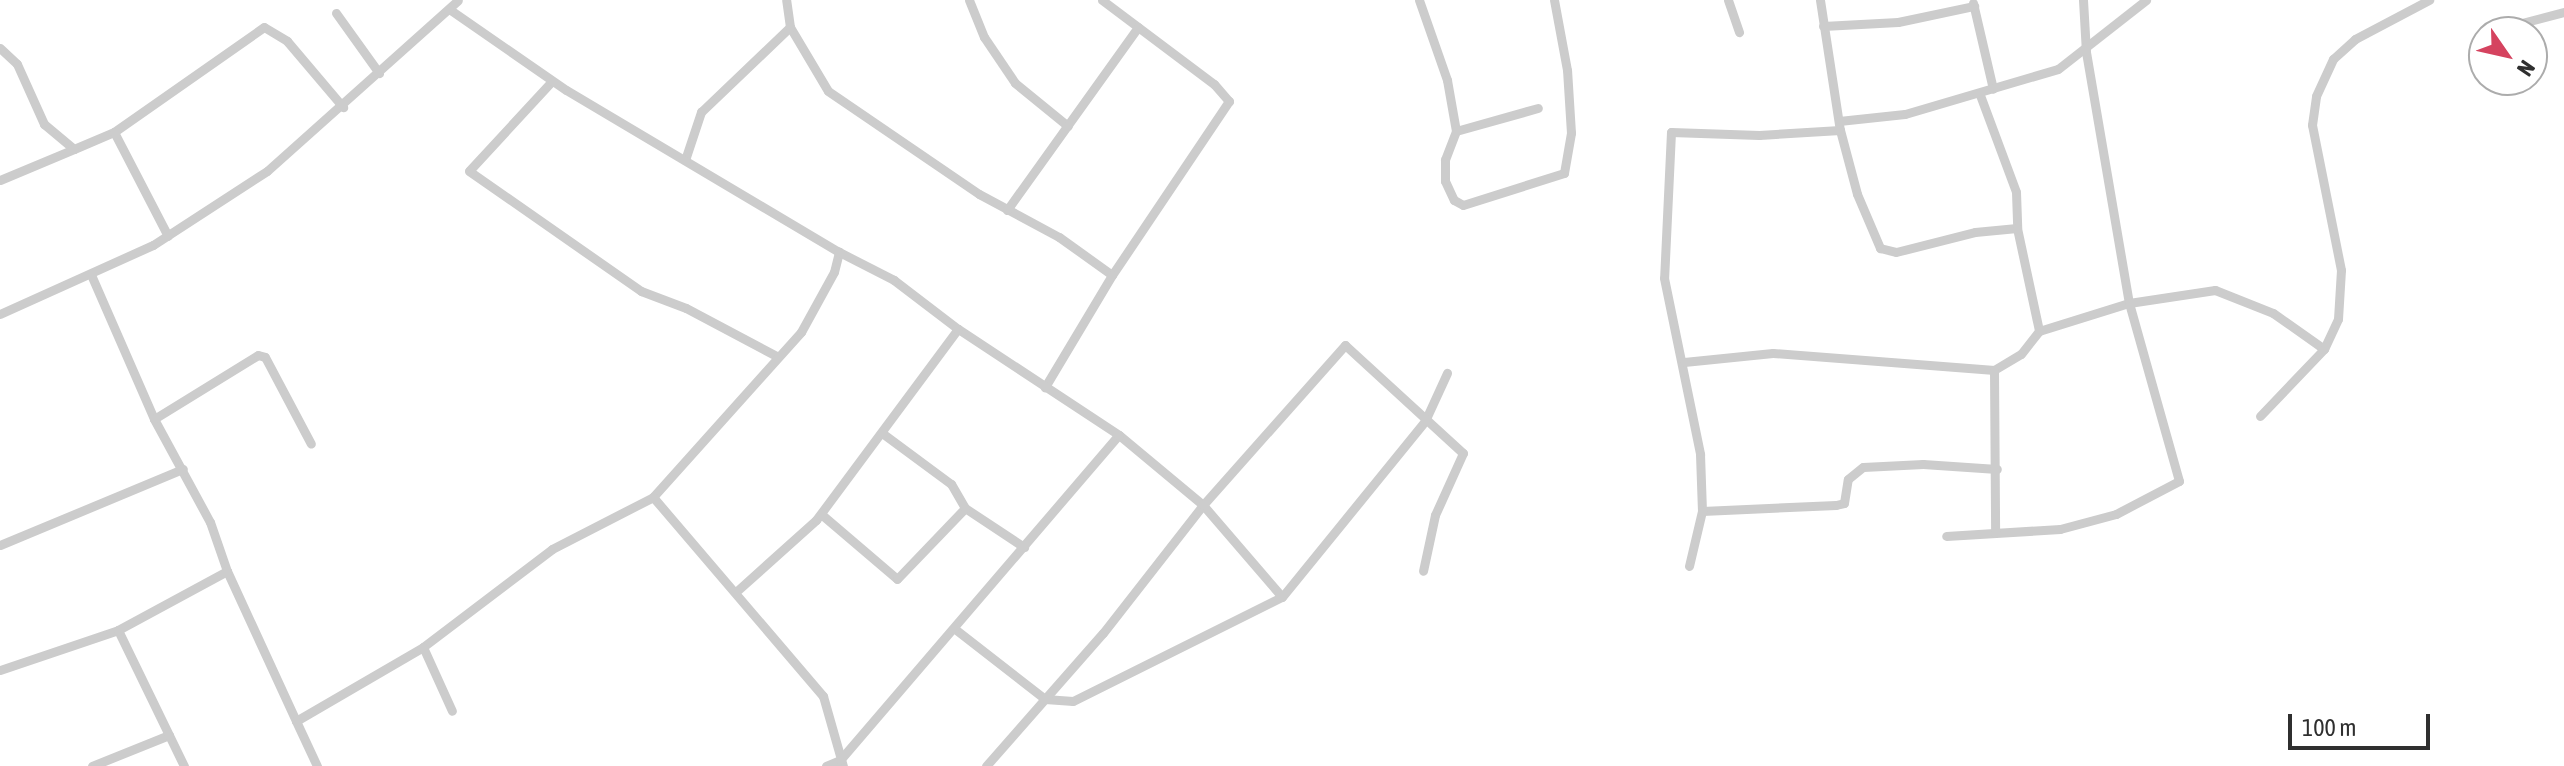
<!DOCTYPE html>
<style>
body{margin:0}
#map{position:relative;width:2564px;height:766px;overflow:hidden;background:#fff;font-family:"Asap Condensed",sans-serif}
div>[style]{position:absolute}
.minor>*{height:9px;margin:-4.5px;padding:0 4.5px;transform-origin:4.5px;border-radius:4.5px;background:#ccc}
span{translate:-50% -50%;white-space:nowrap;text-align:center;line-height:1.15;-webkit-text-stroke:8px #fff;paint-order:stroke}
.north{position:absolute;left:2468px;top:16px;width:80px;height:80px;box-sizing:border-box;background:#fff;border:2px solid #acacac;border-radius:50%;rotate:124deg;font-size:22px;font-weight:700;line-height:32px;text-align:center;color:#2f2f2f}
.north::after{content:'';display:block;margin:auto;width:28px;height:36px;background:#d5435f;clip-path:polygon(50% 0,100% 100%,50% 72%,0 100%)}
.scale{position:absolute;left:2288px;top:714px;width:142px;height:36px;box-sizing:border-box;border:4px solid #2f2f2f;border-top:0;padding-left:10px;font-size:24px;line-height:28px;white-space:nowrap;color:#2f2f2f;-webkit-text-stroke:6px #fff;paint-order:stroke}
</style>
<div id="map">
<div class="minor">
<i style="left:969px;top:0;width:40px;rotate:68deg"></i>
<i style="left:984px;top:37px;width:55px;rotate:56deg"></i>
<i style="left:1015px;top:83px;width:68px;rotate:39.1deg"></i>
<i style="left:1102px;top:0;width:140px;rotate:36.9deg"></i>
<i style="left:1214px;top:84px;width:23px;rotate:49deg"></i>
<i style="left:1229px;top:101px;width:210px;rotate:123.9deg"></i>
<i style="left:1419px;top:0;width:85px;rotate:70.7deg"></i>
<i style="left:1447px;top:80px;width:52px;rotate:80deg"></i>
<i style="left:1456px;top:131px;width:31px;rotate:111deg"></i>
<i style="left:1445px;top:160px;width:21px;rotate:90deg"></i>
<i style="left:1445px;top:181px;width:21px;rotate:65deg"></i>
<i style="left:1454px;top:200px;width:10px;rotate:29deg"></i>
<i style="left:1463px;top:205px;width:106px;rotate:-17.6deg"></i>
<i style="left:1564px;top:173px;width:41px;rotate:-80.1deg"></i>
<i style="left:1571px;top:133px;width:63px;rotate:-93.6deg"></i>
<i style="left:1567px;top:70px;width:71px;rotate:-100.5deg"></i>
<i style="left:1728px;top:0;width:34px;rotate:71deg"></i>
<i style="left:1820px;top:0;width:132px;rotate:81.3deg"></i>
<i style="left:1840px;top:130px;width:66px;rotate:75.1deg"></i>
<i style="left:1857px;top:194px;width:59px;rotate:66.9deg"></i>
<i style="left:1880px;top:248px;width:16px;rotate:14deg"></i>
<i style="left:1896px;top:252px;width:81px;rotate:-14.2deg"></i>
<i style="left:1975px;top:232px;width:42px;rotate:-5.4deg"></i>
<i style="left:2083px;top:0;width:52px;rotate:86.7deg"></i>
<i style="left:2086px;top:52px;width:255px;rotate:80.3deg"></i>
<i style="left:2129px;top:303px;width:87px;rotate:-8.6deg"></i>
<i style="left:2215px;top:290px;width:62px;rotate:21.6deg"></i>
<i style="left:2273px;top:313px;width:62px;rotate:35.2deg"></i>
<i style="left:1973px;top:3px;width:88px;rotate:76.9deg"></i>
<i style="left:336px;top:13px;width:74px;rotate:54.4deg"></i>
<i style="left:2514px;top:25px;width:52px;rotate:-14.6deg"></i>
<i style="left:1823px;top:26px;width:75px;rotate:-3.1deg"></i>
<i style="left:1898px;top:22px;width:78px;rotate:-11.9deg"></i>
<i style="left:790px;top:27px;width:74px;rotate:59.3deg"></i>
<i style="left:828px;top:91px;width:183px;rotate:34.3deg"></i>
<i style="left:979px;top:194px;width:91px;rotate:28.3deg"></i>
<i style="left:1059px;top:237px;width:65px;rotate:35.6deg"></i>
<i style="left:1112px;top:275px;width:131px;rotate:120.9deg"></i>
<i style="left:0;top:48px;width:23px;rotate:43deg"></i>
<i style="left:17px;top:64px;width:66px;rotate:65.8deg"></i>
<i style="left:44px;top:124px;width:39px;rotate:40deg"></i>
<i style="left:74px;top:149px;width:43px;rotate:-23deg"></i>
<i style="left:114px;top:132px;width:183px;rotate:-35deg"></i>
<i style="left:264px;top:27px;width:27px;rotate:31deg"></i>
<i style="left:287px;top:41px;width:87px;rotate:49.7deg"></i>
<i style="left:552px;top:81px;width:122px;rotate:132.7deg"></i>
<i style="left:469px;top:171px;width:210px;rotate:34.9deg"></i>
<i style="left:641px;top:291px;width:48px;rotate:20.7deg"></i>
<i style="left:686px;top:308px;width:104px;rotate:28deg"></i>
<i style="left:1980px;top:95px;width:103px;rotate:69.6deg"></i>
<i style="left:2016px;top:192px;width:36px;rotate:88deg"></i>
<i style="left:2017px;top:228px;width:105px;rotate:77.9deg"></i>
<i style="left:1839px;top:121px;width:66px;rotate:-6.1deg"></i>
<i style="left:1905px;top:114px;width:159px;rotate:-16.4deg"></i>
<i style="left:2058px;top:69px;width:112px;rotate:-38.1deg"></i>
<i style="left:1840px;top:130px;width:81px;rotate:176.5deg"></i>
<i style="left:1759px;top:135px;width:88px;rotate:-178deg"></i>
<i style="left:1671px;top:132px;width:146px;rotate:92.7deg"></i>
<i style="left:1664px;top:278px;width:180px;rotate:78.4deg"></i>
<i style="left:1700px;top:454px;width:57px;rotate:88deg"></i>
<i style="left:1702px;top:511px;width:134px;rotate:-2.6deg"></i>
<i style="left:1836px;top:505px;width:8px;rotate:-14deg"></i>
<i style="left:1844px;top:503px;width:24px;rotate:-81deg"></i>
<i style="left:1848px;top:479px;width:19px;rotate:-39deg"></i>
<i style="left:1863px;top:467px;width:60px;rotate:-2.9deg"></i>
<i style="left:1923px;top:464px;width:74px;rotate:3.9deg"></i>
<i style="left:1456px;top:131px;width:85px;rotate:-15.7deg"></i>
<i style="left:114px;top:132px;width:117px;rotate:62.6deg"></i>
<i style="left:685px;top:160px;width:51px;rotate:-71.6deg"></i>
<i style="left:701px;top:112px;width:123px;rotate:-43.7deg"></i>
<i style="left:790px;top:27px;width:27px;rotate:-98deg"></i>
<i style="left:0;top:180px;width:80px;rotate:-22.7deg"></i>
<i style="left:1007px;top:210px;width:225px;rotate:-54.4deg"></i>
<i style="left:92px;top:277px;width:155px;rotate:66.4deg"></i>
<i style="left:154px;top:419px;width:117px;rotate:61.5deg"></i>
<i style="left:210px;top:522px;width:52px;rotate:70.9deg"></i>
<i style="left:227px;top:571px;width:165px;rotate:65.3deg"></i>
<i style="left:296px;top:721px;width:147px;rotate:-30.2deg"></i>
<i style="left:423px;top:647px;width:162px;rotate:-37.2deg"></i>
<i style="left:552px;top:549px;width:114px;rotate:-27.2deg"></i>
<i style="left:653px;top:497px;width:222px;rotate:-48.1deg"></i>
<i style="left:801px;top:332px;width:68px;rotate:-61.2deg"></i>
<i style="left:834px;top:272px;width:21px;rotate:-76deg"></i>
<i style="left:839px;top:252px;width:317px;rotate:-149.3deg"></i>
<i style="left:566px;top:90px;width:142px;rotate:-145.3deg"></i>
<i style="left:0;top:314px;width:168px;rotate:-24.3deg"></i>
<i style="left:153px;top:245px;width:136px;rotate:-33deg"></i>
<i style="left:267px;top:171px;width:256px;rotate:-41.8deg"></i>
<i style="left:1684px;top:362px;width:89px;rotate:-5.8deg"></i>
<i style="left:1773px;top:353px;width:222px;rotate:4.4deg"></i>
<i style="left:1994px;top:370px;width:31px;rotate:-31deg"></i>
<i style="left:2021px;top:354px;width:29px;rotate:-52deg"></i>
<i style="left:2039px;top:331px;width:94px;rotate:-17.3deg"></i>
<i style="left:2129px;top:303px;width:185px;rotate:74.3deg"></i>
<i style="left:2179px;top:481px;width:71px;rotate:152.4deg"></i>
<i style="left:2116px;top:514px;width:58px;rotate:165deg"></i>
<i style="left:2060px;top:529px;width:114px;rotate:176.5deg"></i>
<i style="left:1994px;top:370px;width:163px;rotate:89.6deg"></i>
<i style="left:2260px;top:416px;width:93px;rotate:-46.3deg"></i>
<i style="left:2324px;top:349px;width:33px;rotate:-65deg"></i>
<i style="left:2338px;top:319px;width:49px;rotate:-86.5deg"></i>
<i style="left:2341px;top:270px;width:148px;rotate:-101.3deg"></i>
<i style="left:2312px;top:125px;width:29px;rotate:-82deg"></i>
<i style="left:2316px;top:96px;width:41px;rotate:-65.3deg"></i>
<i style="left:2333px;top:59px;width:30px;rotate:-42deg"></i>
<i style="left:2355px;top:39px;width:84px;rotate:-27.8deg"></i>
<i style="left:154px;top:419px;width:122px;rotate:-31.6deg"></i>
<i style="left:258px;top:355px;width:7px;rotate:16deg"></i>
<i style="left:265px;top:357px;width:98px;rotate:62.1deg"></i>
<i style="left:1119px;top:435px;width:109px;rotate:39.8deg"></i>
<i style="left:1203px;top:505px;width:121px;rotate:49.3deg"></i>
<i style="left:653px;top:497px;width:262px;rotate:49.5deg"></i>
<i style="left:823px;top:696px;width:73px;rotate:74.1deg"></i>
<i style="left:965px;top:508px;width:71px;rotate:33.5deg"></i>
<i style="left:821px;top:514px;width:100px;rotate:40.5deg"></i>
<i style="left:897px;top:579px;width:98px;rotate:-46.2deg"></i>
<i style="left:965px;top:508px;width:28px;rotate:-120deg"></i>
<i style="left:951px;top:484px;width:86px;rotate:-143.5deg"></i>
<i style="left:0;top:545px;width:198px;rotate:-22.6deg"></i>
<i style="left:1689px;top:566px;width:57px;rotate:-76.7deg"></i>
<i style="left:738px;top:590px;width:105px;rotate:-41.9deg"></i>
<i style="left:816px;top:520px;width:238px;rotate:-53.4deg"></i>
<i style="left:955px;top:629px;width:114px;rotate:37.9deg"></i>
<i style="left:1045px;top:699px;width:28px;rotate:4deg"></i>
<i style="left:1073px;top:701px;width:233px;rotate:-26.5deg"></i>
<i style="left:1282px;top:597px;width:227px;rotate:-50.9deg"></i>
<i style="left:1425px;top:421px;width:53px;rotate:-65.4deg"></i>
<i style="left:423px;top:647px;width:70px;rotate:65.6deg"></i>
<i style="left:0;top:670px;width:125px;rotate:-18.7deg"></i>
<i style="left:296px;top:721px;width:50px;rotate:65deg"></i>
<i style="left:92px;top:766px;width:83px;rotate:-21.9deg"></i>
<i style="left:184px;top:766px;width:151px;rotate:-115.9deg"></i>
<i style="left:118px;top:630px;width:124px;rotate:-28.4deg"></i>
<i style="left:826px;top:766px;width:15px;rotate:-23deg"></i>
<i style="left:840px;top:760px;width:428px;rotate:-49.4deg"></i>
<i style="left:1119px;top:435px;width:193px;rotate:-146.6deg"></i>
<i style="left:958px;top:329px;width:81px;rotate:-142.6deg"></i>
<i style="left:894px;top:280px;width:62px;rotate:-153deg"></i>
<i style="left:986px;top:766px;width:177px;rotate:-48.7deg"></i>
<i style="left:1103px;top:633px;width:162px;rotate:-52deg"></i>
<i style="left:1203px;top:505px;width:214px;rotate:-48.4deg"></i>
<i style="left:1345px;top:345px;width:160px;rotate:42.5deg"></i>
<i style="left:1463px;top:453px;width:68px;rotate:114.3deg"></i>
<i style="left:1435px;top:515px;width:57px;rotate:102.1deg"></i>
</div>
<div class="north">N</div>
<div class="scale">100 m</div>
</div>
